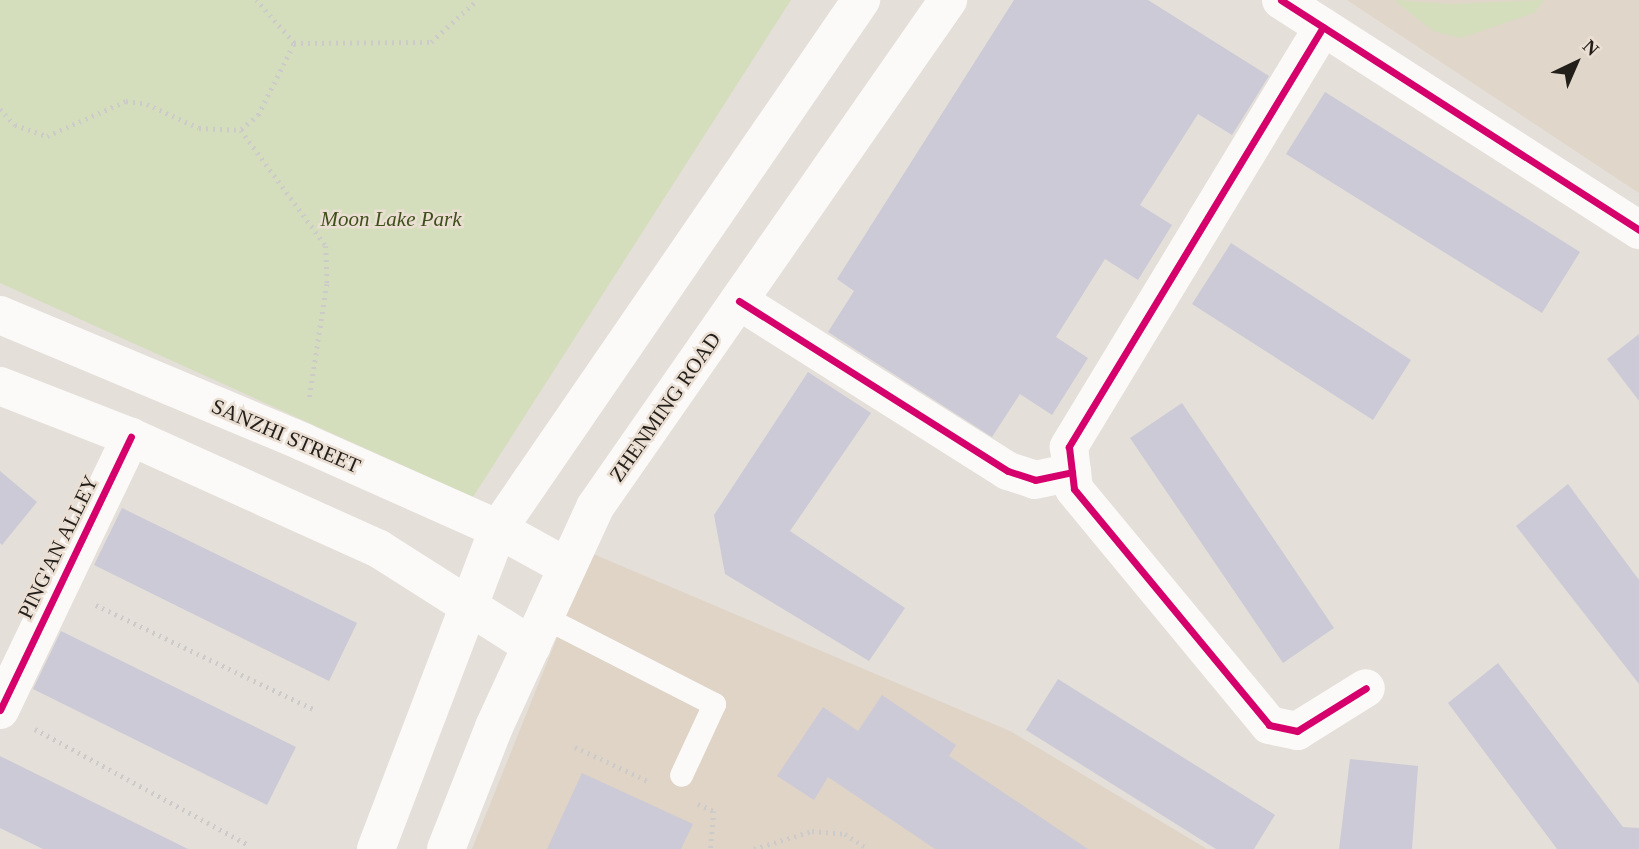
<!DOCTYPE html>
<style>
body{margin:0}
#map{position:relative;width:1639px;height:849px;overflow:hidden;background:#e5dfd9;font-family:"Times New Roman",serif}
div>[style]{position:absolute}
.built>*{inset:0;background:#e0d4c7}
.education>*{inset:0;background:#e0d6c9}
.green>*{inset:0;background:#d4debc}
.building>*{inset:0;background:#cccad6}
.path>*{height:4.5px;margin-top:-2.25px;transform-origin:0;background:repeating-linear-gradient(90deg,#cdcbca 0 2px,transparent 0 7px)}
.lane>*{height:23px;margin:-11.5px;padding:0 11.5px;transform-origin:11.5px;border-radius:11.5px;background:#fbfaf9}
.street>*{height:38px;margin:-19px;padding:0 19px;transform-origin:19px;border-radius:19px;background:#fbfaf9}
.secondary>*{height:38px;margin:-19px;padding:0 19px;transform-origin:19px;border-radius:19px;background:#fbfaf9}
.cycleway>*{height:7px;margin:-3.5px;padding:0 3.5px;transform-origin:3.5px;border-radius:3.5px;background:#d6006c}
span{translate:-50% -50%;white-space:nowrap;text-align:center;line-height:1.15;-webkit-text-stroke:5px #ebdfd3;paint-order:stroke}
.park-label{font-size:21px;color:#3d501a;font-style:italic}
.street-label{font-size:21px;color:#221e1a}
.north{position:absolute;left:1541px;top:28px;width:70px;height:70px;-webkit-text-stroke:5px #ebdfd3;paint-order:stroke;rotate:44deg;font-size:19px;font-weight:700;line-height:28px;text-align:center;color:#221e1a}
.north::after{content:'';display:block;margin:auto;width:24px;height:32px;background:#221e1a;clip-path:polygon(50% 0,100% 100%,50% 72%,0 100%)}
</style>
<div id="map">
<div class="built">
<i style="clip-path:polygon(591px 553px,1010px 731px,1207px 849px,472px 849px)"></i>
</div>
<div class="education">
<i style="clip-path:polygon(1347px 0,1639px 0,1639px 193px)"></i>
</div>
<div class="green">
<i style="clip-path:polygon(0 0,791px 0,473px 497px,0 283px)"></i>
<i style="clip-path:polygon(1394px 0,1451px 4px,1544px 0,1534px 13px,1461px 38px,1433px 31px)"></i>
</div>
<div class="building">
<i style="clip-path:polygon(1014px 0,1148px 0,1269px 76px,1232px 135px,1198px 114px,1140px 205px,1172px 225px,1138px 280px,1105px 259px,1056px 337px,1088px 358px,1052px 415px,1020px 394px,992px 437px,828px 332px,854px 291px,837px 279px)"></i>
<i style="clip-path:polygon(1325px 92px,1580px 252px,1542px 313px,1286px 154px)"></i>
<i style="clip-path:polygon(1231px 243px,1411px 360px,1373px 420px,1192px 304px)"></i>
<i style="clip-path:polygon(1639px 334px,1639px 401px,1607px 359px)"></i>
<i style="clip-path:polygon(808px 372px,871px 413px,790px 531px,905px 608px,869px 661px,725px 574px,714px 515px)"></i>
<i style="clip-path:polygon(1182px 403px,1334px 628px,1283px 663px,1130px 438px)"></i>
<i style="clip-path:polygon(0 471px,37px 502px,2px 545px,0 543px)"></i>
<i style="clip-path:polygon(1568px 484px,1639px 580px,1639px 684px,1516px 526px)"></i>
<i style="clip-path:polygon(122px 508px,357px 623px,329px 681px,94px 565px)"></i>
<i style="clip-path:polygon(61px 631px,296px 747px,267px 805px,33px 689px)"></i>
<i style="clip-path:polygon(1498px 663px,1623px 827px,1639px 828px,1639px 849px,1557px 849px,1448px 703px)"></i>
<i style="clip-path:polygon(1058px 679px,1275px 815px,1254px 849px,1216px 849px,1026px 730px)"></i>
<i style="clip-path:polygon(882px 695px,956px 745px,949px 756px,1088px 849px,935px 849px,828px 777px,814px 800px,777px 776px,823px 707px,858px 731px)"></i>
<i style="clip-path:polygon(0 756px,188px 849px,43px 849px,0 828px)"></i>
<i style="clip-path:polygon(1350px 759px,1418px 766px,1412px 849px,1339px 849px)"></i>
<i style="clip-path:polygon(582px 773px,693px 824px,681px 849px,547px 849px)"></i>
</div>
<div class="path">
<i style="left:294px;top:43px;width:137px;rotate:-0.4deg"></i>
<i style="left:431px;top:42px;width:62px;rotate:-42.4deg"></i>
<i style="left:0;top:109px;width:22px;rotate:47deg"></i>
<i style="left:15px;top:125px;width:34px;rotate:19deg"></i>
<i style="left:47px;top:136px;width:86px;rotate:-23.9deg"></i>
<i style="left:126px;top:101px;width:21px;rotate:8deg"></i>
<i style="left:147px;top:104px;width:57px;rotate:24.8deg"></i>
<i style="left:199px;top:128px;width:42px;rotate:2.7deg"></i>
<i style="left:241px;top:130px;width:144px;rotate:53.8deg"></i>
<i style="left:326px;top:246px;width:38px;rotate:88deg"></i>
<i style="left:327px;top:284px;width:118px;rotate:98.7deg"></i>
<i style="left:241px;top:129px;width:22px;rotate:-39deg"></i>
<i style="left:258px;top:115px;width:80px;rotate:-63.4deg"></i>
<i style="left:294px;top:43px;width:57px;rotate:-131.5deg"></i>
<i style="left:96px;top:605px;width:241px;rotate:25.6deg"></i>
<i style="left:35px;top:729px;width:241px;rotate:28.5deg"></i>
<i style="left:575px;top:747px;width:81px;rotate:25deg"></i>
<i style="left:698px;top:804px;width:17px;rotate:24deg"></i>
<i style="left:714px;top:811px;width:38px;rotate:95deg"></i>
<i style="left:754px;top:849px;width:61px;rotate:-17.2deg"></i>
<i style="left:812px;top:831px;width:33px;rotate:5deg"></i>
<i style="left:845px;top:834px;width:27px;rotate:33deg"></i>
</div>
<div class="lane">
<i style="left:544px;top:617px;width:191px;rotate:27.1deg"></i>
<i style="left:714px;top:704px;width:78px;rotate:114.9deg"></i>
</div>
<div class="street">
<i style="left:1281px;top:0;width:426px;rotate:32.7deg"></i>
<i style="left:1323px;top:27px;width:491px;rotate:121.2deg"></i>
<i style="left:1069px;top:447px;width:42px;rotate:83.2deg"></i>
<i style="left:1074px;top:489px;width:306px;rotate:50.4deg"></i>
<i style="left:1269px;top:725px;width:29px;rotate:12deg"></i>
<i style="left:1297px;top:731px;width:81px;rotate:-31.9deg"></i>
<i style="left:739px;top:301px;width:318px;rotate:32.3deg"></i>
<i style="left:1008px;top:471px;width:28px;rotate:18deg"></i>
<i style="left:1035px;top:480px;width:38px;rotate:-12deg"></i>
<i style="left:0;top:710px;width:303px;rotate:-64.4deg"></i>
</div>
<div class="secondary">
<i style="left:0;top:315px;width:329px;rotate:22.7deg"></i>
<i style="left:303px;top:442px;width:214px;rotate:24deg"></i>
<i style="left:498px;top:529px;width:79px;rotate:28.8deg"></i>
<i style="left:0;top:386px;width:141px;rotate:21.3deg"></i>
<i style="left:131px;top:437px;width:272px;rotate:24.3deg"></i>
<i style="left:379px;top:549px;width:181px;rotate:32.4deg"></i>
<i style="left:376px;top:849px;width:342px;rotate:-69.1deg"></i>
<i style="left:498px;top:529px;width:642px;rotate:-55.54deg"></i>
<i style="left:446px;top:849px;width:131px;rotate:-68.5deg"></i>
<i style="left:494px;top:727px;width:242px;rotate:-65.3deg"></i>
<i style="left:595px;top:507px;width:618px;rotate:-55.15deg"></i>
</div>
<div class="cycleway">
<i style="left:1281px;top:0;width:426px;rotate:32.7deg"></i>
<i style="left:1323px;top:27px;width:491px;rotate:121.2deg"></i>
<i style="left:1069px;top:447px;width:42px;rotate:83.2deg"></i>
<i style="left:1074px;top:489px;width:306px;rotate:50.4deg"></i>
<i style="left:1269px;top:725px;width:29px;rotate:12deg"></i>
<i style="left:1297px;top:731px;width:81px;rotate:-31.9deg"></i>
<i style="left:739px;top:301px;width:318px;rotate:32.3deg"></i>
<i style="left:1008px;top:471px;width:28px;rotate:18deg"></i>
<i style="left:1035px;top:480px;width:38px;rotate:-12deg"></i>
<i style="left:0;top:710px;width:303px;rotate:-64.4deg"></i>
</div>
<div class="park-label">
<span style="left:391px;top:219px">Moon Lake Park</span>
</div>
<div class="street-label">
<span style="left:665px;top:407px;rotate:-55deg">ZHENMING ROAD</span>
<span style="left:286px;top:436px;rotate:23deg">SANZHI STREET</span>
<span style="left:58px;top:547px;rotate:-64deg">PING'AN ALLEY</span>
</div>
<div class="north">N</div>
</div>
